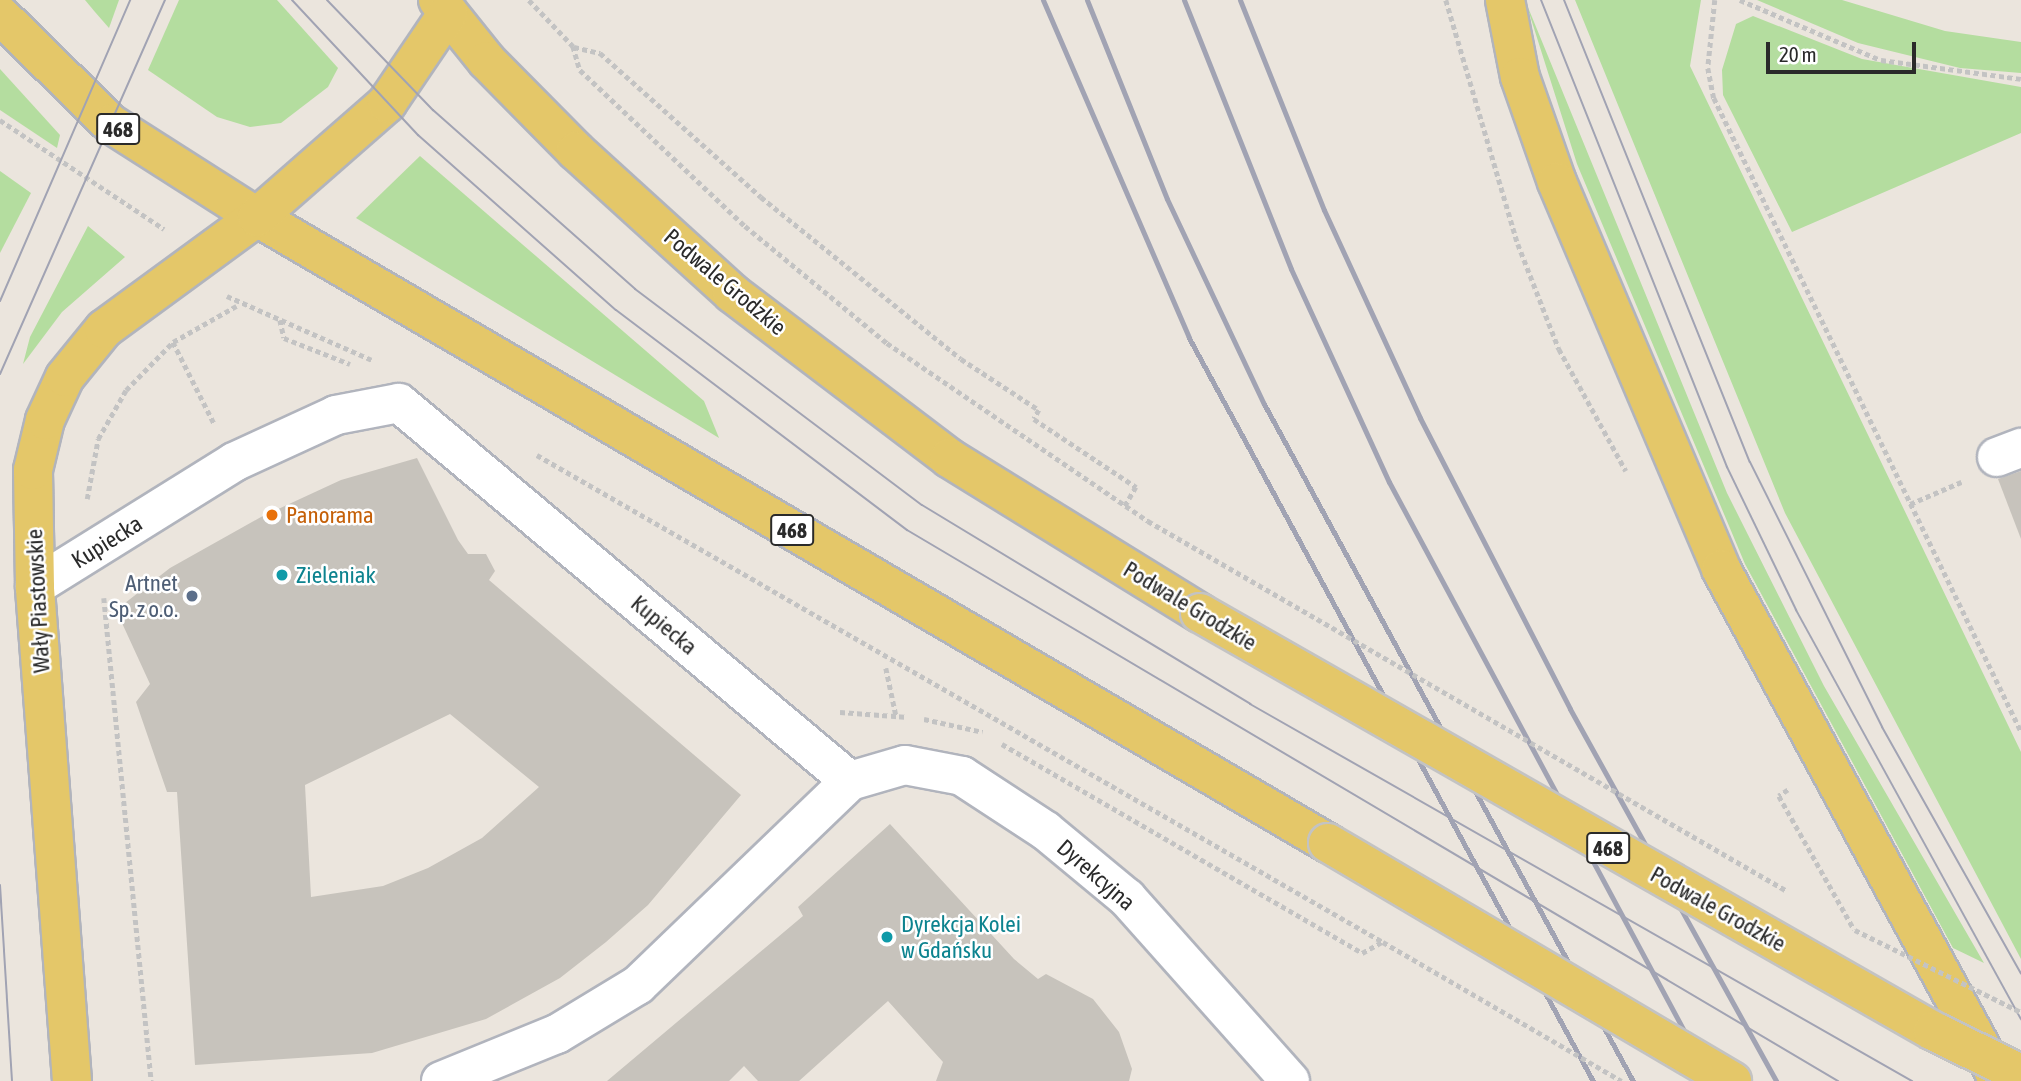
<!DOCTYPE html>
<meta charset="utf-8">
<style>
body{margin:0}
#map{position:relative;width:2021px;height:1081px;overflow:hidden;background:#ebe5dd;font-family:"Asap Condensed",sans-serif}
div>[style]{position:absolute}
.green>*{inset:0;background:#b4dd9f}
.building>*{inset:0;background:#c7c3bc}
.path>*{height:4.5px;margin-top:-2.25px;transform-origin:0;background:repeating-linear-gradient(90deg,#c3c3c3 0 5px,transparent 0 8.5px)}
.roads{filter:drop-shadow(2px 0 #b1b4bd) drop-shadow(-2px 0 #b1b4bd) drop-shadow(0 2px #b1b4bd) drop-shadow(0 -2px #b1b4bd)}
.minor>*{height:38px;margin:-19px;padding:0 19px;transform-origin:19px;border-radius:19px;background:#fff}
.major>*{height:38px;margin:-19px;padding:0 19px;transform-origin:19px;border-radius:19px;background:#e4c769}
.tram>*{height:2px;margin:-1px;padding:0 1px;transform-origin:1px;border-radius:1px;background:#a1a3b3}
.rail>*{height:5px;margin:-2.5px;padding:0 2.5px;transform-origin:2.5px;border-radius:2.5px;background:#a1a3b3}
.path-bridge>*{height:4.5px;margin-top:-2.25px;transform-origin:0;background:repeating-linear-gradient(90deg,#c3c3c3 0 5px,transparent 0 8.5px)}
.bridges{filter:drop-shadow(2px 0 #c3c3c3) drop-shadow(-2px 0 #c3c3c3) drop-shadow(0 2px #c3c3c3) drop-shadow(0 -2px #c3c3c3)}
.major-bridge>*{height:38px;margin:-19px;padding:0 19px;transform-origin:19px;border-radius:19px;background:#e4c769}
.dots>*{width:19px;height:19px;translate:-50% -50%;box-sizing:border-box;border:4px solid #fff;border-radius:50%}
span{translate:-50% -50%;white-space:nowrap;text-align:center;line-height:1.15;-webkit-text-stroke:5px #fff;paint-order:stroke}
.shield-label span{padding:2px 5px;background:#fff;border:2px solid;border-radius:5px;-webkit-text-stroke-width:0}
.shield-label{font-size:21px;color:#2a2a2a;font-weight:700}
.street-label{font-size:23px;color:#2a2a2a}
.food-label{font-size:23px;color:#c56008}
.left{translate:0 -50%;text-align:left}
.culture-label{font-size:23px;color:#0d838f}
.service-label{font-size:23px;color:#4e5e75}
.right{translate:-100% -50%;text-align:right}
.scale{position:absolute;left:1766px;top:42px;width:150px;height:32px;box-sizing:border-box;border:4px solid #2a2a2a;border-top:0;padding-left:9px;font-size:21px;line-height:24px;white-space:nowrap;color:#2a2a2a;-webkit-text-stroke:5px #fff;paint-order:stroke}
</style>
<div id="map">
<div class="green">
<i style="clip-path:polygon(85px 0,119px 0,109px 28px,95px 12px)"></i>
<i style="clip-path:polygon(179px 0,277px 0,338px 68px,328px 87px,281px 123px,250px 127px,217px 117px,148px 70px)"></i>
<i style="clip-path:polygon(1525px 0,1727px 493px,1824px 686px,1984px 963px,1953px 948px,1745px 564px,1577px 164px)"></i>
<i style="clip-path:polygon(1575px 0,1701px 0,1690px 66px,2021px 752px,2021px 959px,1785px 513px)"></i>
<i style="clip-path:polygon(1757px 0,1842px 0,1945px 31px,2021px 42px,2021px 73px,1960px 68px,1858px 43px)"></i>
<i style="clip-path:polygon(1753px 16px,1862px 59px,2021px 87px,2021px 133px,1792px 232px,1723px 95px,1722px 70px,1736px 24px)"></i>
<i style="clip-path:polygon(0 69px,60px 135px,57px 148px,0 110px)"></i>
<i style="clip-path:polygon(420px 156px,704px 401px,719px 438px,356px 218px)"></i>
<i style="clip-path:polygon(0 171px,31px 193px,0 253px)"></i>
<i style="clip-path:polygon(88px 226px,125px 257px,62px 312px,23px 364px,30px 337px)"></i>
</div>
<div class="building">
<i style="clip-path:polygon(evenodd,417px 458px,458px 540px,468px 554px,486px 554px,495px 571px,489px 580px,741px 795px,648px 905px,606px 942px,560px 978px,486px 1019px,372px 1053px,195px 1065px,177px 792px,167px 792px,136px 702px,150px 684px,116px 610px,170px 568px,261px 517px,341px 480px,417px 458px,450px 714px,539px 787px,482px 838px,428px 868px,383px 886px,311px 897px,305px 785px,450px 714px)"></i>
<i style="clip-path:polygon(2021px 471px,2021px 539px,1998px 479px)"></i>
<i style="clip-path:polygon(890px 824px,1014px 959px,1038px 979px,1046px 974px,1093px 999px,1119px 1032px,1132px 1069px,1129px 1081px,936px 1081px,943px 1062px,888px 1001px,799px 1081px,758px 1081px,744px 1066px,729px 1081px,607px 1081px,803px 916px,798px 907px)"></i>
</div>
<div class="path">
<i style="left:529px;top:0;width:64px;rotate:46.3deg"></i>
<i style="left:573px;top:46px;width:25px;rotate:74deg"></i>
<i style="left:580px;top:70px;width:227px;rotate:43.4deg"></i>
<i style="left:745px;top:226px;width:184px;rotate:39.5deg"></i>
<i style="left:887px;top:343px;width:316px;rotate:34.3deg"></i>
<i style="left:1446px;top:0;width:254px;rotate:73.6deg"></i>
<i style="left:1518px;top:244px;width:113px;rotate:68.7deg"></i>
<i style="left:1559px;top:349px;width:139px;rotate:61.2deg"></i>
<i style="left:1715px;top:0;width:68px;rotate:95.9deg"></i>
<i style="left:1708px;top:68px;width:31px;rotate:79deg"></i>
<i style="left:1714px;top:98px;width:704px;rotate:64.13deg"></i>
<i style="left:1740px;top:0;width:153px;rotate:23.1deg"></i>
<i style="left:1881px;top:60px;width:141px;rotate:7.7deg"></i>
<i style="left:574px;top:47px;width:27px;rotate:13deg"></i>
<i style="left:600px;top:53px;width:216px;rotate:41.8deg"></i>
<i style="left:761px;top:197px;width:257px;rotate:39deg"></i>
<i style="left:961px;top:359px;width:93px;rotate:33.2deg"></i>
<i style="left:1039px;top:410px;width:10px;rotate:119deg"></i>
<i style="left:1034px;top:419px;width:123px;rotate:33.7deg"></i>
<i style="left:1136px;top:487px;width:22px;rotate:120deg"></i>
<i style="left:0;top:120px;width:197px;rotate:33.6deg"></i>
<i style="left:227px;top:296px;width:158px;rotate:23.8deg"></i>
<i style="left:280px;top:320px;width:18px;rotate:77deg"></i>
<i style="left:284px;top:338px;width:71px;rotate:21.5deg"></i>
<i style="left:173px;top:342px;width:91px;rotate:63.2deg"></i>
<i style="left:537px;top:455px;width:976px;rotate:29.93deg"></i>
<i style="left:87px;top:499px;width:61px;rotate:-79.6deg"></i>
<i style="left:98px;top:439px;width:56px;rotate:-60.3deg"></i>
<i style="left:126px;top:390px;width:67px;rotate:-45.6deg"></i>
<i style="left:173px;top:342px;width:73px;rotate:-29.7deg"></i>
<i style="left:1910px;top:504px;width:56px;rotate:-23.3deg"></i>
<i style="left:104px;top:598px;width:485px;rotate:84.4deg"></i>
<i style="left:886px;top:668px;width:48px;rotate:78deg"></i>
<i style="left:840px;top:712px;width:68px;rotate:4.2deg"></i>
<i style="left:924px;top:719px;width:60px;rotate:12.4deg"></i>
<i style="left:1002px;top:744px;width:416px;rotate:30.1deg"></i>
<i style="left:1362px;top:953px;width:23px;rotate:-29deg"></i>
<i style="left:1788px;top:790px;width:11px;rotate:146deg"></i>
<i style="left:1779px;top:796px;width:153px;rotate:60.6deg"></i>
</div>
<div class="roads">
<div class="minor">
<i style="left:1997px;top:457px;width:26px;rotate:-21deg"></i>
<i style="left:35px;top:586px;width:234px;rotate:-31.9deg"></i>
<i style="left:234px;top:462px;width:112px;rotate:-24.7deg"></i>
<i style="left:336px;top:415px;width:64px;rotate:-10.8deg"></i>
<i style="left:399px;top:403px;width:588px;rotate:39.97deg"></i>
<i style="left:441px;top:1081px;width:125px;rotate:-22.1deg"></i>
<i style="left:557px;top:1034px;width:95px;rotate:-31.2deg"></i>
<i style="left:638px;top:985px;width:294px;rotate:-43.9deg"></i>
<i style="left:850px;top:781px;width:57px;rotate:-16.2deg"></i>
<i style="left:905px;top:765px;width:58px;rotate:10.9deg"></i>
<i style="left:962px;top:776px;width:100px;rotate:33.2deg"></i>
<i style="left:1046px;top:831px;width:105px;rotate:39.6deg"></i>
<i style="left:1127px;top:898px;width:245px;rotate:48.3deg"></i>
</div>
<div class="major">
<i style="left:438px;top:0;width:78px;rotate:51.2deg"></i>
<i style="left:487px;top:61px;width:127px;rotate:45.3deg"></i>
<i style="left:576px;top:151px;width:211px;rotate:42.3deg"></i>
<i style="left:732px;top:293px;width:273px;rotate:37.2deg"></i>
<i style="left:949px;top:458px;width:295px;rotate:31.7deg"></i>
<i style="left:1505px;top:0;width:78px;rotate:79deg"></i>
<i style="left:1520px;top:77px;width:111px;rotate:70.6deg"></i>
<i style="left:1557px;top:182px;width:420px;rotate:67deg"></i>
<i style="left:1721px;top:569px;width:574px;rotate:61.47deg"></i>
<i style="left:0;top:15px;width:156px;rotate:44.5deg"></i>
<i style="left:111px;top:124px;width:173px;rotate:32.5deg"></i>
<i style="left:257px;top:217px;width:1241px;rotate:30.31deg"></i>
<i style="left:72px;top:1081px;width:496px;rotate:-94.3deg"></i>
<i style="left:35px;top:586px;width:116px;rotate:-91deg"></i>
<i style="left:33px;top:470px;width:51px;rotate:-76.5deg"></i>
<i style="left:45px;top:420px;width:47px;rotate:-65.1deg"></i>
<i style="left:65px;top:377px;width:62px;rotate:-50.9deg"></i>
<i style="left:104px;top:329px;width:190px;rotate:-36.2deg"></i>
<i style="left:257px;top:217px;width:173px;rotate:-41.2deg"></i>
<i style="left:387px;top:103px;width:109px;rotate:-55.9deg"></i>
</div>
</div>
<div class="tram">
<i style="left:292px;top:0;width:185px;rotate:47deg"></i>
<i style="left:418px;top:135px;width:264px;rotate:41.5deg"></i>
<i style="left:616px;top:310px;width:365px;rotate:37.1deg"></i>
<i style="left:907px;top:530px;width:1082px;rotate:30.62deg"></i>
<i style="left:327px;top:0;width:153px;rotate:46.1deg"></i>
<i style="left:433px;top:110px;width:270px;rotate:41.5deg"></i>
<i style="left:635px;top:289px;width:359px;rotate:37deg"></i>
<i style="left:922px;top:505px;width:384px;rotate:31.2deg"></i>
<i style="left:1250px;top:704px;width:762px;rotate:29.66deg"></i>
<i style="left:1541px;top:0;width:503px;rotate:68.28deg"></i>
<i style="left:1727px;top:467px;width:159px;rotate:64.2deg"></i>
<i style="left:1796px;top:610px;width:467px;rotate:61.2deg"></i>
<i style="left:1564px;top:0;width:498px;rotate:68.1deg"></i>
<i style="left:1750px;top:462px;width:296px;rotate:63.5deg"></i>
<i style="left:1882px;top:727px;width:283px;rotate:60.6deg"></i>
<i style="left:0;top:301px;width:328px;rotate:-66.6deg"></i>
<i style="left:0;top:374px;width:409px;rotate:-66.2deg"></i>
<i style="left:0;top:885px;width:196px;rotate:86.5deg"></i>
</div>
<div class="rail">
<i style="left:1043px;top:0;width:368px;rotate:66.6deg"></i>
<i style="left:1189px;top:338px;width:846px;rotate:61.47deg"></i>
<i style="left:1087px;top:0;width:214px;rotate:68.1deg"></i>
<i style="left:1167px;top:199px;width:227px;rotate:64.7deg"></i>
<i style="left:1264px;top:404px;width:771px;rotate:61.41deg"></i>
<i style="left:1184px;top:0;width:289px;rotate:68.3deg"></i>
<i style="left:1291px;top:269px;width:234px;rotate:65.3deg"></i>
<i style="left:1389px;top:482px;width:680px;rotate:61.74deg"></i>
<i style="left:1240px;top:0;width:226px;rotate:68.2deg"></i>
<i style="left:1324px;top:210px;width:229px;rotate:65.2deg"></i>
<i style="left:1420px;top:418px;width:327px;rotate:62.7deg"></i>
<i style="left:1570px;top:709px;width:425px;rotate:61deg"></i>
</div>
<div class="path-bridge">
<i style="left:1148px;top:521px;width:738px;rotate:30.07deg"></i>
<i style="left:1855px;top:930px;width:185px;rotate:26.3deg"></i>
<i style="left:1383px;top:942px;width:276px;rotate:30.2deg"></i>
</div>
<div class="bridges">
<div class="major-bridge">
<i style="left:1200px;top:613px;width:844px;rotate:29.69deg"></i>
<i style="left:1933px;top:1031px;width:98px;rotate:26deg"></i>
<i style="left:1328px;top:843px;width:469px;rotate:30.5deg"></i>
</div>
</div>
<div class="dots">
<i style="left:272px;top:515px;background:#e8710a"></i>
<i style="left:282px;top:575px;background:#0f9aa8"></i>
<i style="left:192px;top:596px;background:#5c6f8a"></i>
<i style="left:887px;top:937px;background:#0f9aa8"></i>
</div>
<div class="shield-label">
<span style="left:118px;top:129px">468</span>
<span style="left:792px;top:530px">468</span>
<span style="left:1608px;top:848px">468</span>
</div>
<div class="street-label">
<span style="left:725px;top:282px;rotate:40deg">Podwale Grodzkie</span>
<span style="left:107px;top:542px;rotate:-32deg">Kupiecka</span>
<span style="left:38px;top:601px;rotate:-93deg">Wały Piastowskie</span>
<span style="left:1190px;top:606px;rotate:31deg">Podwale Grodzkie</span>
<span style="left:664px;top:625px;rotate:40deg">Kupiecka</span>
<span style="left:1096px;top:875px;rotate:41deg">Dyrekcyjna</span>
<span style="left:1718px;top:909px;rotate:29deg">Podwale Grodzkie</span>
</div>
<div class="food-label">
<span class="left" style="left:286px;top:515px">Panorama</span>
</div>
<div class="culture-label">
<span class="left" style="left:296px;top:575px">Zieleniak</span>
<span class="left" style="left:901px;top:937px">Dyrekcja Kolei<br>w Gdańsku</span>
</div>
<div class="service-label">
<span class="right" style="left:178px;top:596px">Artnet<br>Sp. z o.o.</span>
</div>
<div class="scale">20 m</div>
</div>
